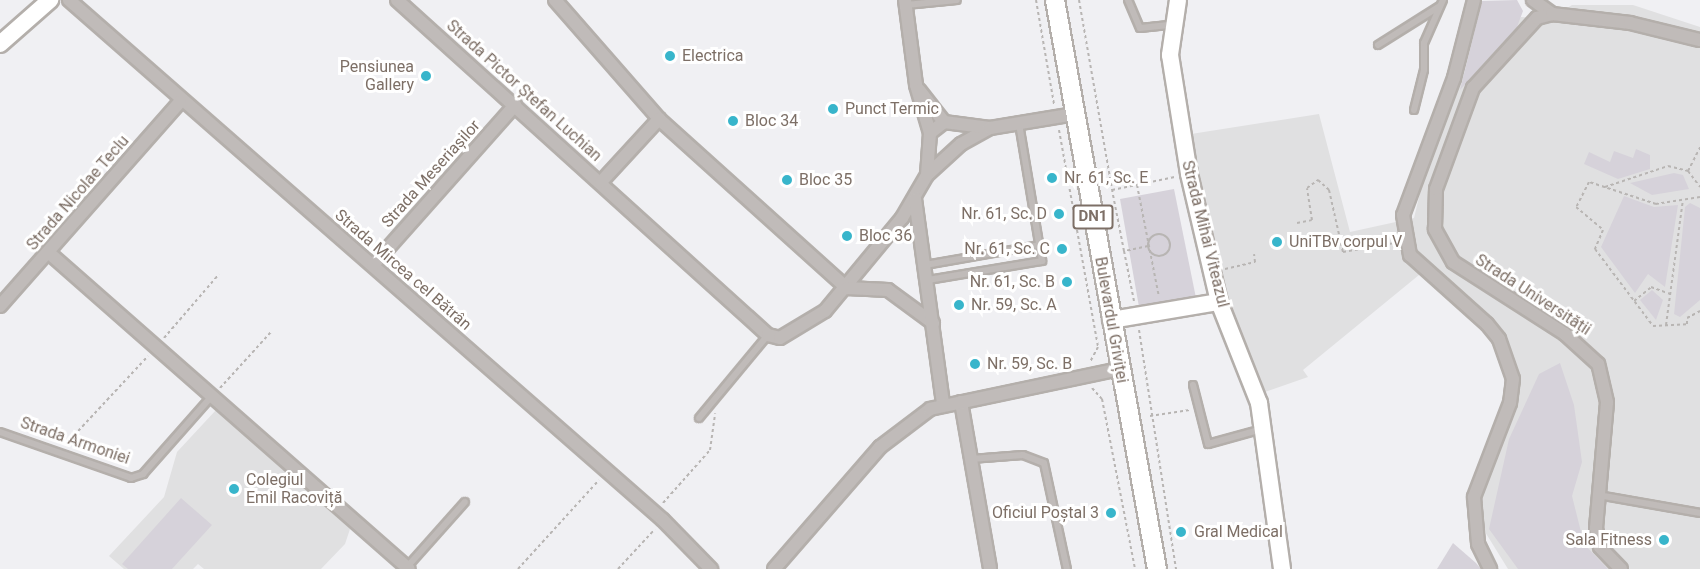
<!DOCTYPE html>
<meta charset="utf-8">
<style>
body{margin:0}
#map{position:relative;width:1700px;height:569px;overflow:hidden;background:#f0f0f3;font-family:Roboto,sans-serif}
div>[style]{position:absolute}
.built>*{inset:0;background:#e0e0e1}
.green>*{inset:0;background:#d6d2da}
.path>*{height:2px;margin-top:-1px;transform-origin:0;background:repeating-linear-gradient(90deg,#b8b5b3 0 3px,transparent 0 6px)}
.path>.ring{margin:-1px;padding:0;box-sizing:content-box;background:none;border:2px solid #b8b5b3;border-radius:50%}
.roads{filter:drop-shadow(2px 0 #b4afab) drop-shadow(-2px 0 #b4afab) drop-shadow(0 2px #b4afab) drop-shadow(0 -2px #b4afab)}
.lane>*{height:6px;margin:-3px;padding:0 3px;transform-origin:3px;border-radius:3px;background:#c0bbb9}
.street>*{height:12px;margin:-6px;padding:0 6px;transform-origin:6px;border-radius:6px;background:#c0bbb9}
.secondary>*{height:16px;margin:-8px;padding:0 8px;transform-origin:8px;border-radius:8px;background:#fff}
.primary>*{height:18px;margin:-9px;padding:0 9px;transform-origin:9px;border-radius:9px;background:#fff}
.dots>*{width:16px;height:16px;translate:-50% -50%;box-sizing:border-box;border:3px solid #fff;border-radius:50%}
span{translate:-50% -50%;white-space:nowrap;text-align:center;line-height:1.15;-webkit-text-stroke:6px #fff;paint-order:stroke}
.shield-label span{padding:2px 4px;background:#fff;border:2px solid;border-radius:4px;-webkit-text-stroke-width:0}
.shield-label{font-size:15px;color:#7d6f66;font-weight:700}
.poi-label{font-size:16px;color:#7d6f66}
.left{translate:0 -50%;text-align:left}
.right{translate:-100% -50%;text-align:right}
.street-label{font-size:16px;color:#7d6f66}
</style>
<div id="map">
<div class="built">
<i style="clip-path:polygon(1572px 5px,1633px 5px,1700px 27px,1700px 569px,1508px 569px,1482px 527px,1481px 495px,1520px 379px,1509px 344px,1469px 298px,1430px 266px,1303px 370px,1308px 377px,1265px 392px,1226px 307px,1191px 134px,1319px 114px,1350px 232px,1414px 218px,1426px 168px,1462px 77px,1521px 17px,1550px 19px)"></i>
<i style="clip-path:polygon(216px 410px,350px 529px,345px 544px,321px 569px,204px 569px,198px 564px,193px 569px,124px 569px,109px 556px,164px 497px,177px 452px)"></i>
</div>
<div class="green">
<i style="clip-path:polygon(1517px 0,1523px 11px,1517px 27px,1460px 90px,1482px 1px)"></i>
<i style="clip-path:polygon(1636px 149px,1650px 155px,1650px 169px,1618px 179px,1584px 164px,1589px 152px,1610px 162px,1614px 151px,1633px 158px)"></i>
<i style="clip-path:polygon(1674px 173px,1683px 175px,1689px 189px,1652px 195px,1630px 183px)"></i>
<i style="clip-path:polygon(1174px 189px,1196px 298px,1139px 307px,1120px 199px)"></i>
<i style="clip-path:polygon(1624px 196px,1654px 207px,1678px 205px,1665px 287px,1648px 274px,1635px 293px,1601px 247px)"></i>
<i style="clip-path:polygon(1690px 203px,1700px 208px,1700px 300px,1680px 317px,1674px 314px,1685px 207px)"></i>
<i style="clip-path:polygon(1652px 290px,1663px 300px,1656px 320px,1640px 300px)"></i>
<i style="clip-path:polygon(1560px 363px,1574px 405px,1582px 462px,1572px 496px,1584px 544px,1608px 569px,1518px 569px,1489px 529px,1509px 439px,1539px 374px)"></i>
<i style="clip-path:polygon(181px 498px,212px 525px,172px 569px,128px 569px,122px 564px)"></i>
<i style="clip-path:polygon(1453px 543px,1476px 563px,1481px 569px,1437px 569px)"></i>
</div>
<div class="path">
<i style="left:1036px;top:0;width:106px;rotate:80.2deg"></i>
<i style="left:1079px;top:0;width:193px;rotate:80.1deg"></i>
<i style="left:1059px;top:130px;width:220px;rotate:79.8deg"></i>
<i style="left:1098px;top:347px;width:17px;rotate:118deg"></i>
<i style="left:1688px;top:171px;width:20px;rotate:53deg"></i>
<i style="left:1137px;top:185px;width:114px;rotate:78.9deg"></i>
<i style="left:1605px;top:187px;width:66px;rotate:-18.4deg"></i>
<i style="left:1668px;top:166px;width:21px;rotate:14deg"></i>
<i style="left:1688px;top:171px;width:27px;rotate:-63deg"></i>
<i style="left:1700px;top:197px;width:45px;rotate:171deg"></i>
<i style="left:1656px;top:204px;width:71px;rotate:-161.8deg"></i>
<i style="left:1589px;top:182px;width:28px;rotate:117deg"></i>
<i style="left:1576px;top:207px;width:35px;rotate:40deg"></i>
<i style="left:1603px;top:230px;width:21px;rotate:113deg"></i>
<i style="left:1595px;top:249px;width:96px;rotate:53deg"></i>
<i style="left:1653px;top:326px;width:34px;rotate:-3deg"></i>
<i style="left:1687px;top:324px;width:6px;rotate:-90deg"></i>
<i style="left:1687px;top:318px;width:15px;rotate:-28deg"></i>
<i style="left:1297px;top:223px;width:15px;rotate:-11deg"></i>
<i style="left:1312px;top:220px;width:32px;rotate:-99deg"></i>
<i style="left:1307px;top:188px;width:14px;rotate:-36deg"></i>
<i style="left:1318px;top:180px;width:15px;rotate:42deg"></i>
<i style="left:1329px;top:190px;width:64px;rotate:77.3deg"></i>
<i style="left:1343px;top:252px;width:52px;rotate:-10deg"></i>
<i class="ring" style="left:1148px;top:234px;width:20px;height:20px"></i>
<i style="left:1148px;top:246px;width:25px;rotate:168deg"></i>
<i style="left:1124px;top:251px;width:62px;rotate:-101.1deg"></i>
<i style="left:1112px;top:190px;width:64px;rotate:-11.7deg"></i>
<i style="left:1124px;top:251px;width:51px;rotate:78.7deg"></i>
<i style="left:1225px;top:269px;width:31px;rotate:-13deg"></i>
<i style="left:1255px;top:262px;width:8px;rotate:-97deg"></i>
<i style="left:1634px;top:301px;width:22px;rotate:-39deg"></i>
<i style="left:1651px;top:287px;width:20px;rotate:20deg"></i>
<i style="left:1666px;top:325px;width:126px;rotate:-82.3deg"></i>
<i style="left:1139px;top:330px;width:242px;rotate:81.2deg"></i>
<i style="left:164px;top:338px;width:84px;rotate:-49.3deg"></i>
<i style="left:220px;top:388px;width:76px;rotate:-47.7deg"></i>
<i style="left:1092px;top:388px;width:15px;rotate:48deg"></i>
<i style="left:1102px;top:399px;width:173px;rotate:79deg"></i>
<i style="left:1150px;top:416px;width:40px;rotate:-8.5deg"></i>
<i style="left:66px;top:444px;width:120px;rotate:-47deg"></i>
<i style="left:663px;top:503px;width:71px;rotate:-48.4deg"></i>
<i style="left:710px;top:450px;width:37px;rotate:-82deg"></i>
<i style="left:518px;top:569px;width:120px;rotate:-47.7deg"></i>
<i style="left:618px;top:569px;width:54px;rotate:-47.2deg"></i>
</div>
<div class="roads">
<div class="lane">
<i style="left:1128px;top:0;width:30px;rotate:67deg"></i>
<i style="left:1140px;top:28px;width:31px;rotate:-6deg"></i>
<i style="left:906px;top:5px;width:51px;rotate:-5.6deg"></i>
<i style="left:1378px;top:45px;width:73px;rotate:-32.2deg"></i>
<i style="left:1414px;top:110px;width:41px;rotate:-76deg"></i>
<i style="left:1424px;top:70px;width:27px;rotate:-90deg"></i>
<i style="left:1424px;top:43px;width:47px;rotate:-66.2deg"></i>
<i style="left:925px;top:265px;width:117px;rotate:-9.9deg"></i>
<i style="left:928px;top:280px;width:116px;rotate:-9.5deg"></i>
<i style="left:1042px;top:261px;width:139px;rotate:-99.5deg"></i>
<i style="left:1193px;top:385px;width:61px;rotate:75.7deg"></i>
<i style="left:1208px;top:444px;width:56px;rotate:-15.5deg"></i>
<i style="left:699px;top:418px;width:108px;rotate:-50.3deg"></i>
<i style="left:0;top:432px;width:139px;rotate:19.3deg"></i>
<i style="left:131px;top:478px;width:13px;rotate:-18deg"></i>
<i style="left:143px;top:474px;width:104px;rotate:-48.5deg"></i>
<i style="left:971px;top:459px;width:52px;rotate:-4.4deg"></i>
<i style="left:1023px;top:455px;width:22px;rotate:21deg"></i>
<i style="left:1044px;top:463px;width:108px;rotate:77.8deg"></i>
<i style="left:1598px;top:495px;width:104px;rotate:10deg"></i>
<i style="left:407px;top:567px;width:87px;rotate:-48.3deg"></i>
</div>
<div class="street">
<i style="left:69px;top:0;width:789px;rotate:41.2deg"></i>
<i style="left:663px;top:520px;width:69px;rotate:45.6deg"></i>
<i style="left:397px;top:0;width:500px;rotate:42.1deg"></i>
<i style="left:768px;top:335px;width:12px;rotate:14deg"></i>
<i style="left:780px;top:338px;width:52px;rotate:-31deg"></i>
<i style="left:825px;top:311px;width:121px;rotate:-50.4deg"></i>
<i style="left:902px;top:218px;width:50px;rotate:-59.8deg"></i>
<i style="left:927px;top:175px;width:46px;rotate:-42.4deg"></i>
<i style="left:961px;top:144px;width:33px;rotate:-29deg"></i>
<i style="left:555px;top:0;width:158px;rotate:48.8deg"></i>
<i style="left:659px;top:119px;width:253px;rotate:42deg"></i>
<i style="left:847px;top:288px;width:41px;rotate:2.8deg"></i>
<i style="left:888px;top:290px;width:56px;rotate:36.3deg"></i>
<i style="left:905px;top:0;width:86px;rotate:82.6deg"></i>
<i style="left:916px;top:85px;width:50px;rotate:73.7deg"></i>
<i style="left:930px;top:133px;width:42px;rotate:94.1deg"></i>
<i style="left:1474px;top:0;width:81px;rotate:104.4deg"></i>
<i style="left:1454px;top:78px;width:146px;rotate:110.4deg"></i>
<i style="left:1403px;top:215px;width:41px;rotate:80.1deg"></i>
<i style="left:1410px;top:255px;width:103px;rotate:41.9deg"></i>
<i style="left:1487px;top:324px;width:19px;rotate:51deg"></i>
<i style="left:1499px;top:339px;width:42px;rotate:70.7deg"></i>
<i style="left:1513px;top:379px;width:24px;rotate:97deg"></i>
<i style="left:1510px;top:403px;width:101px;rotate:111deg"></i>
<i style="left:1474px;top:497px;width:47px;rotate:85.1deg"></i>
<i style="left:1478px;top:544px;width:28px;rotate:64deg"></i>
<i style="left:1533px;top:0;width:24px;rotate:36deg"></i>
<i style="left:919px;top:90px;width:41px;rotate:52deg"></i>
<i style="left:930px;top:133px;width:18px;rotate:-38deg"></i>
<i style="left:944px;top:122px;width:46px;rotate:7.4deg"></i>
<i style="left:990px;top:128px;width:86px;rotate:-9.4deg"></i>
<i style="left:601px;top:182px;width:86px;rotate:-47.4deg"></i>
<i style="left:915px;top:199px;width:207px;rotate:82.2deg"></i>
<i style="left:48px;top:252px;width:480px;rotate:41.3deg"></i>
<i style="left:373px;top:265px;width:214px;rotate:-48.4deg"></i>
<i style="left:0;top:306px;width:272px;rotate:-48.6deg"></i>
<i style="left:961px;top:402px;width:169px;rotate:80.1deg"></i>
<i style="left:774px;top:569px;width:162px;rotate:-49deg"></i>
<i style="left:880px;top:447px;width:63px;rotate:-37.2deg"></i>
<i style="left:930px;top:409px;width:193px;rotate:-11.9deg"></i>
<i style="left:1621px;top:569px;width:30px;rotate:-134deg"></i>
<i style="left:1600px;top:547px;width:19px;rotate:-102deg"></i>
<i style="left:1596px;top:528px;width:126px;rotate:-85deg"></i>
<i style="left:1607px;top:402px;width:39px;rotate:-103deg"></i>
<i style="left:1598px;top:364px;width:45px;rotate:-137.7deg"></i>
<i style="left:1565px;top:334px;width:133px;rotate:-147.3deg"></i>
<i style="left:1453px;top:262px;width:38px;rotate:-119deg"></i>
<i style="left:1435px;top:229px;width:40px;rotate:-88.6deg"></i>
<i style="left:1436px;top:189px;width:108px;rotate:-69.9deg"></i>
<i style="left:1473px;top:88px;width:95px;rotate:-47.6deg"></i>
<i style="left:1537px;top:18px;width:16px;rotate:-15deg"></i>
<i style="left:1552px;top:14px;width:79px;rotate:6.6deg"></i>
<i style="left:1630px;top:23px;width:72px;rotate:13.7deg"></i>
</div>
<div class="secondary">
<i style="left:1178px;top:0;width:56px;rotate:98.3deg"></i>
<i style="left:1170px;top:55px;width:121px;rotate:80.9deg"></i>
<i style="left:1189px;top:174px;width:131px;rotate:76.8deg"></i>
<i style="left:1219px;top:302px;width:109px;rotate:68.4deg"></i>
<i style="left:1259px;top:403px;width:168px;rotate:82.1deg"></i>
<i style="left:0;top:44px;width:67px;rotate:-41.3deg"></i>
<i style="left:1111px;top:320px;width:109px;rotate:-9.5deg"></i>
</div>
<div class="primary">
<i style="left:1055px;top:0;width:578px;rotate:79.84deg"></i>
</div>
</div>
<div class="dots">
<i style="left:670px;top:56px;background:#38b5cb"></i>
<i style="left:426px;top:76px;background:#38b5cb"></i>
<i style="left:833px;top:109px;background:#38b5cb"></i>
<i style="left:733px;top:121px;background:#38b5cb"></i>
<i style="left:1052px;top:178px;background:#38b5cb"></i>
<i style="left:787px;top:180px;background:#38b5cb"></i>
<i style="left:1059px;top:214px;background:#38b5cb"></i>
<i style="left:847px;top:236px;background:#38b5cb"></i>
<i style="left:1277px;top:242px;background:#38b5cb"></i>
<i style="left:1062px;top:249px;background:#38b5cb"></i>
<i style="left:1067px;top:282px;background:#38b5cb"></i>
<i style="left:959px;top:305px;background:#38b5cb"></i>
<i style="left:975px;top:364px;background:#38b5cb"></i>
<i style="left:234px;top:489px;background:#38b5cb"></i>
<i style="left:1111px;top:513px;background:#38b5cb"></i>
<i style="left:1181px;top:532px;background:#38b5cb"></i>
<i style="left:1664px;top:540px;background:#38b5cb"></i>
</div>
<div class="shield-label">
<span style="left:1093px;top:217px">DN1</span>
</div>
<div class="poi-label">
<span class="left" style="left:682px;top:56px">Electrica</span>
<span class="right" style="left:414px;top:76px">Pensiunea<br>Gallery</span>
<span class="left" style="left:845px;top:109px">Punct Termic</span>
<span class="left" style="left:745px;top:121px">Bloc 34</span>
<span class="left" style="left:1064px;top:178px">Nr. 61, Sc. E</span>
<span class="left" style="left:799px;top:180px">Bloc 35</span>
<span class="right" style="left:1047px;top:214px">Nr. 61, Sc. D</span>
<span class="left" style="left:859px;top:236px">Bloc 36</span>
<span class="left" style="left:1289px;top:242px">UniTBv corpul V</span>
<span class="right" style="left:1050px;top:249px">Nr. 61, Sc. C</span>
<span class="right" style="left:1055px;top:282px">Nr. 61, Sc. B</span>
<span class="left" style="left:971px;top:305px">Nr. 59, Sc. A</span>
<span class="left" style="left:987px;top:364px">Nr. 59, Sc. B</span>
<span class="left" style="left:246px;top:489px">Colegiul<br>Emil Racoviță</span>
<span class="right" style="left:1099px;top:513px">Oficiul Poștal 3</span>
<span class="left" style="left:1194px;top:532px">Gral Medical</span>
<span class="right" style="left:1652px;top:540px">Sala Fitness</span>
</div>
<div class="street-label">
<span style="left:524px;top:91px;rotate:42deg">Strada Pictor Ștefan Luchian</span>
<span style="left:431px;top:174px;rotate:-48deg">Strada Meseriașilor</span>
<span style="left:78px;top:193px;rotate:-49deg">Strada Nicolae Teclu</span>
<span style="left:1205px;top:234px;rotate:76deg">Strada Mihai Viteazul</span>
<span style="left:403px;top:270px;rotate:41deg">Strada Mircea cel Bătrân</span>
<span style="left:1533px;top:295px;rotate:33deg">Strada Universității</span>
<span style="left:1111px;top:320px;rotate:80deg">Bulevardul Griviței</span>
<span style="left:75px;top:441px;rotate:19deg">Strada Armoniei</span>
</div>
</div>
